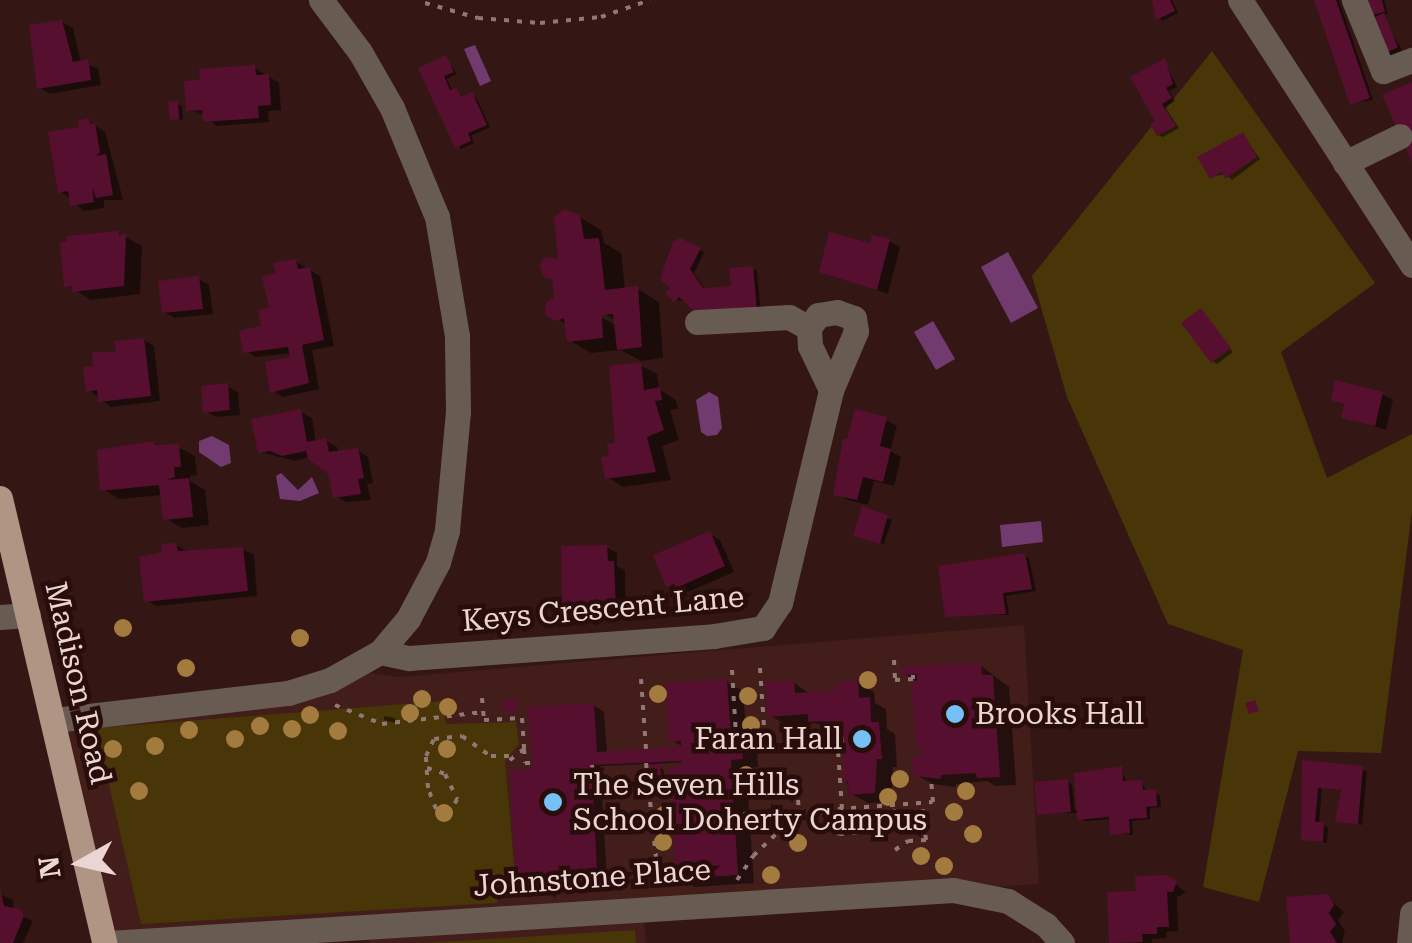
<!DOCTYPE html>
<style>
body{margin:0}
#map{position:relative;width:1412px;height:943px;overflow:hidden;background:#341714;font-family:"Roboto Serif",serif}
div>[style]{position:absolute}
.built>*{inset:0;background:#421d1a}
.green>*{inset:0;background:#483608}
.water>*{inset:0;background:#723b70}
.shadow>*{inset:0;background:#0007}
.building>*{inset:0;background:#570f30}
.path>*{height:4px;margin-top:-2px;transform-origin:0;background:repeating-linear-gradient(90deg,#907875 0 5px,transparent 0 13px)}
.minor>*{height:25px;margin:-12.5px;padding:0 12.5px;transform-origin:12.5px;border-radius:12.5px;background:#685b52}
.major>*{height:25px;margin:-12.5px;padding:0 12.5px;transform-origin:12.5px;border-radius:12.5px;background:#b09584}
.trees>*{width:18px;height:18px;margin:-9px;border-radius:50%;background:#a47b3e}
.dots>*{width:28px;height:28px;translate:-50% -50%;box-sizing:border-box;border:5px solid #290d0b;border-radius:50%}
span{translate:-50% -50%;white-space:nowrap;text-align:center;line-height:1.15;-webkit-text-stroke:9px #290d0b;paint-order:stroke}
.street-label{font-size:30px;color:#ebd6d3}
.poi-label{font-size:30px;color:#ebd6d3}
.left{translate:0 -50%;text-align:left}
.right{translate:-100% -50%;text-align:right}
.north{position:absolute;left:30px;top:813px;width:100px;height:100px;-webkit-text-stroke:8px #290d0b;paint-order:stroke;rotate:262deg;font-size:28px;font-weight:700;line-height:40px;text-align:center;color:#ebd6d3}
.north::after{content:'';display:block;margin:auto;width:35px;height:45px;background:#ebd6d3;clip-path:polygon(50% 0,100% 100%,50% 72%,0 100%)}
</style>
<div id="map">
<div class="built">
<i style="clip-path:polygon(1024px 625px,1039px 884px,643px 908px,646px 943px,369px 943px,368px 926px,104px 943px,54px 720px,352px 670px,398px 677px)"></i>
</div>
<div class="green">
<i style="clip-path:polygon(1212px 51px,1375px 283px,1281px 352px,1327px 478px,1412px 434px,1412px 511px,1381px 753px,1298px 751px,1259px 902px,1203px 887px,1243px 650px,1168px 624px,1067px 397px,1032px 276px)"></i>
<i style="clip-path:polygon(443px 701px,446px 724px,516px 722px,519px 744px,505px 761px,516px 886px,496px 887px,497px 903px,141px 924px,96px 728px)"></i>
<i style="clip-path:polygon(635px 930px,636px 943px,423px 943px)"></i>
</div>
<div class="water">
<i style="clip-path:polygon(475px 45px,491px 81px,480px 86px,464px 49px)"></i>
<i style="clip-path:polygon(1008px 252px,1038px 308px,1011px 323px,981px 267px)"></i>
<i style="clip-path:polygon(933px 321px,955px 359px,936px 370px,914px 332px)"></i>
<i style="clip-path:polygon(709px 392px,718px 397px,722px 428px,717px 435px,707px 436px,701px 432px,696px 400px)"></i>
<i style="clip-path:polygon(212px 436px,229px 445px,231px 463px,221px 467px,199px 452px,199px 441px)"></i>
<i style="clip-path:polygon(281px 473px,298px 490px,312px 477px,319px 493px,300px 501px,280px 499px,276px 476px)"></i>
<i style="clip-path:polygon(1041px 521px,1043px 542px,1002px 547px,1000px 525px)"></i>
</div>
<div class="shadow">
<i style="clip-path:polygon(1154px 0,1172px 0,1178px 13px,1162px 21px)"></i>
<i style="clip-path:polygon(1316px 0,1339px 0,1373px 100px,1352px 103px)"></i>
<i style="clip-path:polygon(1362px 0,1384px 0,1388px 14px,1382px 15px,1402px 50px,1386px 57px)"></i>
<i style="clip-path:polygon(62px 22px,73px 28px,81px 63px,98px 68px,101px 85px,50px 94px,40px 88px)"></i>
<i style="clip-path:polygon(446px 58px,457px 74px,447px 79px,453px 92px,463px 98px,476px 97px,490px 127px,471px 136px,474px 143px,461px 149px,421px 70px)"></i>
<i style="clip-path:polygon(1164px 61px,1177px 87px,1169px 91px,1175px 101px,1165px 107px,1179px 128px,1163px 137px,1158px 135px,1159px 122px)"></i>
<i style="clip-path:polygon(255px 68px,279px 83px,281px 110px,268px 111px,269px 122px,216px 126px,205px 115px,188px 109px,202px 83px)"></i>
<i style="clip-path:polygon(177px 104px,182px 106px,183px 120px,172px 118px)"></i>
<i style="clip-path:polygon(89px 121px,105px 132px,123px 200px,104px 200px,104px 208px,84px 211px,61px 191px)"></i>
<i style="clip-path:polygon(1243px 135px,1260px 159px,1232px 180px,1226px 174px,1211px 177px)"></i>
<i style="clip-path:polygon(evenodd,571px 212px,601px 230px,604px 243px,621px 253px,625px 290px,638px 289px,659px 302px,663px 358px,641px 361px,621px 350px,591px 353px,569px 340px,568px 325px,548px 314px,557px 299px,571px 212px,592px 306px,617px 321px,617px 326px,590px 311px,592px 306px)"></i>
<i style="clip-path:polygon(118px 233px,142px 246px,140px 294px,91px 300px,67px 285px)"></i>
<i style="clip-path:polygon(680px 240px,704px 252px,694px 273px,706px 291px,734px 289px,752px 268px,757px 271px,761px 313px,676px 300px)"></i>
<i style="clip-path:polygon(889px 241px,900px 247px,888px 294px,821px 270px)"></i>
<i style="clip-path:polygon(295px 261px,320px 276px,334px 346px,312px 350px,319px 389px,283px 397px,273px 391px,293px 359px,291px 353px,256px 357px,246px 351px,264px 328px,279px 275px)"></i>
<i style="clip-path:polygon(199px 279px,209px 285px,213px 314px,175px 318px,164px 312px)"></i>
<i style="clip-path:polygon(1201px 311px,1233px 352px,1217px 364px,1212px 361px)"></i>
<i style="clip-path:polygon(144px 340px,154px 346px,160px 401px,111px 407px,89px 390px,96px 368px)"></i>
<i style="clip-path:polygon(640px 365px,657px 374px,659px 389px,676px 400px,678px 409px,670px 410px,679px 440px,662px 446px,671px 480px,623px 487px,607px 477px)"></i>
<i style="clip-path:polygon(227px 386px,238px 392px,240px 415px,216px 417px,206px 411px)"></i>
<i style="clip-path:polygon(1382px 394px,1393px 400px,1386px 430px,1343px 416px,1346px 406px,1334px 399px)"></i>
<i style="clip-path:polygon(301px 412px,312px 418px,316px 443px,326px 441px,337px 447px,338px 453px,357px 450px,368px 457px,373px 483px,367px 484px,371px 500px,346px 502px,335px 496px,330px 473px,310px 457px,295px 461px,260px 452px)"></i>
<i style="clip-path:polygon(886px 420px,897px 426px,890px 451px,901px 457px,894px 486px,874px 481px,868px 505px,848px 500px,837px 493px)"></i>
<i style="clip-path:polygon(154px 444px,178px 447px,195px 456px,197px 475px,190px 476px,190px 481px,205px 490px,209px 525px,182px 528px,165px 518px,162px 495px,119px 499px,103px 489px)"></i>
<i style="clip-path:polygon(863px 510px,892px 520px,884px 544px,860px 537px)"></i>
<i style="clip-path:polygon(710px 534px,720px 540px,734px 572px,688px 592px,668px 585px)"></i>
<i style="clip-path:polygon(176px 545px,187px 551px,243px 549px,254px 555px,257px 596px,157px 606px,146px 600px,165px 554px)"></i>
<i style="clip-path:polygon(606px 547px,617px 553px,617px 566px,625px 570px,626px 616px,575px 618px,565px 611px)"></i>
<i style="clip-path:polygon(1024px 555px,1029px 558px,1036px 591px,1006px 596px,1009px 615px,947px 615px)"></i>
<i style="clip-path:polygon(980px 665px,1009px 687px,1016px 785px,996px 786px,987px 781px,956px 784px,956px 787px,933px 784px,916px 775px,924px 758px,924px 749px,918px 745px,921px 684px,904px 674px)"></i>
<i style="clip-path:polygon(727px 682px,743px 691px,747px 742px,757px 748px,758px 767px,746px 768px,754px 883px,695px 887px,679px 877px,684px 762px,654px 764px,664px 770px,664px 776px,657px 777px,652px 764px,600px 766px,607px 878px,576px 879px,577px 891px,529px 894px,518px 888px,536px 771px,593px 705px,604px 712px,607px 754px,687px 749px,671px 740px)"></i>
<i style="clip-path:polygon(793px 682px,810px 694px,840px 692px,858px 683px,874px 692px,875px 703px,886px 709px,887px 729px,895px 734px,897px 767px,893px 767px,891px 802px,868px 803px,851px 794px,846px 780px,846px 735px,815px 723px,786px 725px,770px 715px)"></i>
<i style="clip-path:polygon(384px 716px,395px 718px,395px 723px,384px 720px)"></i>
<i style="clip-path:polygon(1304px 763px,1367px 771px,1362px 825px,1338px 820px,1344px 791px,1322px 788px,1319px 824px,1328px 827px,1327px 843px,1303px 839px)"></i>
<i style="clip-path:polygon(1121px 769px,1127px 783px,1142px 782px,1147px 793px,1160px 795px,1161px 807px,1150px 808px,1150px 819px,1132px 821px,1133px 835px,1113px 833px,1112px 819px,1084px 821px,1079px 813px,1039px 813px,1068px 782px,1072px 785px,1075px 810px,1079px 810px)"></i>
<i style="clip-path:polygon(1171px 879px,1186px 893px,1177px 897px,1178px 931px,1166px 932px,1167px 938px,1152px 939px,1152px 943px,1112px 942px)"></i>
<i style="clip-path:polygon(0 894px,13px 900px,14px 912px,33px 921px,23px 943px,0 943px)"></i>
<i style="clip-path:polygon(1327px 897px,1344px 912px,1338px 920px,1345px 931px,1342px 943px,1292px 943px)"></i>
</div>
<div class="building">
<i style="clip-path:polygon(1152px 0,1170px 0,1175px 11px,1156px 20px)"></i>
<i style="clip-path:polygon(1314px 0,1336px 0,1370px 98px,1350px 105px)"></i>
<i style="clip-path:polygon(1360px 0,1382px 0,1385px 12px,1364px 17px)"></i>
<i style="clip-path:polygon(1384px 13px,1398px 47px,1380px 56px,1365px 21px)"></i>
<i style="clip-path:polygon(62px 20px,73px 62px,88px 59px,91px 80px,37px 89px,29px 25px)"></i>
<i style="clip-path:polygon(446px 55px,454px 72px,444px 76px,450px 90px,457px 88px,461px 97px,472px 92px,487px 125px,468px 133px,471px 141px,455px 148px,418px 68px)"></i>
<i style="clip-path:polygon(1165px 58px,1173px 84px,1166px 88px,1172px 98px,1162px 104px,1176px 126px,1157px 136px,1150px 124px,1155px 121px,1130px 77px)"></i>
<i style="clip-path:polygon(255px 65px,256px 75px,269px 74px,271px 105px,258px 106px,259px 118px,203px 122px,202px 110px,186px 111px,184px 81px,200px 80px,199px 69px)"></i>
<i style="clip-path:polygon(1412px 82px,1412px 162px,1382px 95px)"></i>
<i style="clip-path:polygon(178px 101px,179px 119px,170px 120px,168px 102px)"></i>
<i style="clip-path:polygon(89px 118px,90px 124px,95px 123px,100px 152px,96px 156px,106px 154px,113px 195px,96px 198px,92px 187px,94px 202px,70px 206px,68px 191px,58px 193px,48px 132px,79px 127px,78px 120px)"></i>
<i style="clip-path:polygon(1243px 132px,1257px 157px,1225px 179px,1222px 172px,1210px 179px,1197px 157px)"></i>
<i style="clip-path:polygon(564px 209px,580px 215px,584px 239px,599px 238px,605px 290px,638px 286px,642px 347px,617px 350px,613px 314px,602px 315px,603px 338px,567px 342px,564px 318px,556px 321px,545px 315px,546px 302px,554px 298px,552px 279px,543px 277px,540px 264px,545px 257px,558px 259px,554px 217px)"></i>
<i style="clip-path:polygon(119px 231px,119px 235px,126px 234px,124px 286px,72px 292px,71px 286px,64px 287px,60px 243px,67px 242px,67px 236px)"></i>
<i style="clip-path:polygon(829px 232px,870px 243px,872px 235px,890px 239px,877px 290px,819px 272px)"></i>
<i style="clip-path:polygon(680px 238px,701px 248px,690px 269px,703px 288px,731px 286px,729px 268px,753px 266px,757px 312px,696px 313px,679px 297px,674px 302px,665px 293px,670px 288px,660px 279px,673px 242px)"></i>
<i style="clip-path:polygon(296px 259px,298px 269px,310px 267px,324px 340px,302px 345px,309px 383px,270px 393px,265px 362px,290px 357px,288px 347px,243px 353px,239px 331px,261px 326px,258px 310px,269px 308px,262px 276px,276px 273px,273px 263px)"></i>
<i style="clip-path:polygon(199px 276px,203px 309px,162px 313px,158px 281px)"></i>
<i style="clip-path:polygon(1201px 308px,1231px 348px,1211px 363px,1181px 323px)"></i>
<i style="clip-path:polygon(144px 338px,151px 396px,98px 402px,97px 390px,86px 392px,83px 367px,93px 366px,92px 352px,116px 352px,114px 341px)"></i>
<i style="clip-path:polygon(641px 362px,644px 390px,660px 387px,662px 400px,655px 401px,664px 430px,647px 437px,656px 472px,605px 479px,601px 457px,609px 456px,607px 444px,615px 443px,609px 366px)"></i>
<i style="clip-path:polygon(1335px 380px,1383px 392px,1375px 426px,1341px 418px,1344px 404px,1331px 400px)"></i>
<i style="clip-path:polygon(228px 383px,230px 410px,203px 413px,201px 386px)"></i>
<i style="clip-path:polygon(301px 409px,307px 442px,326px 438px,329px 452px,358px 448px,364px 478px,358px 479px,361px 494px,333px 498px,328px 474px,308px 459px,306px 451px,282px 456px,270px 451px,258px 453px,251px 419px)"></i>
<i style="clip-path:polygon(855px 409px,887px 417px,880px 446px,891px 449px,883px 482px,863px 477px,857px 500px,834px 495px,834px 490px,843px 438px,847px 439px)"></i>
<i style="clip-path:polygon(154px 441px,155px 445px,179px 444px,181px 467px,174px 467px,175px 477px,167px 480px,189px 478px,193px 517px,163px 520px,159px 485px,100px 491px,97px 450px)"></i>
<i style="clip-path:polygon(862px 506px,888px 515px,880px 544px,853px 536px)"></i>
<i style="clip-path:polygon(710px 531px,725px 566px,676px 588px,674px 584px,666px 587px,653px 555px)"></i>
<i style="clip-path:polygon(176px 543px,178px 551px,243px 547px,248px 591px,144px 602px,139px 557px,162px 552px,161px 544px)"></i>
<i style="clip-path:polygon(607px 545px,608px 561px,614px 561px,616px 611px,562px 613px,561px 546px)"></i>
<i style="clip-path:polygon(1025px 553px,1032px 589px,1003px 593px,1006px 614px,945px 617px,938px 566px)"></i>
<i style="clip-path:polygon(981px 663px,982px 675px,993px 675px,1000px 777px,977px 778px,976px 773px,941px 775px,941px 779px,914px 776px,912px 757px,922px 756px,921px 747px,916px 747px,911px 682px,917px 681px,917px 674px,902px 676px,901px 666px)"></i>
<i style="clip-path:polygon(727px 679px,731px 737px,741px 736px,743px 759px,731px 760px,738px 875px,676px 879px,669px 767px,682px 766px,682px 761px,592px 765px,597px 873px,566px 874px,567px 886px,516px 889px,510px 770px,533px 769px,527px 707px,594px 703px,597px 752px,681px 747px,681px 741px,669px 742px,665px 683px)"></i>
<i style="clip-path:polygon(794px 680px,795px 693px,837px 690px,837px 682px,858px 680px,859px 698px,870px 697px,871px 722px,879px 722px,882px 759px,877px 759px,875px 793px,849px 795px,848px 781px,843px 782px,843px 726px,824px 728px,823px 721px,808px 722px,808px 714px,767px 717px,765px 682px)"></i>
<i style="clip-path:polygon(517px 699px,518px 711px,503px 712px,503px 700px)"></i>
<i style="clip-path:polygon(1255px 700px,1259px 711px,1249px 714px,1245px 703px)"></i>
<i style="clip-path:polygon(1302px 760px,1363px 766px,1358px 824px,1335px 822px,1341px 790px,1318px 788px,1315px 822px,1324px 822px,1323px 842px,1301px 840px)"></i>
<i style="clip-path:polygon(660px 764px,661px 775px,650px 776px,649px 765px)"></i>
<i style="clip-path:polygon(1122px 766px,1123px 781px,1142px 780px,1143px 790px,1156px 789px,1157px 806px,1146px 807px,1147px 818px,1129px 819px,1130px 833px,1110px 835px,1109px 817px,1077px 820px,1074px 773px)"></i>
<i style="clip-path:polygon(1068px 779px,1071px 812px,1037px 815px,1034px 782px)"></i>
<i style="clip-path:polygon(1135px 876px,1166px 875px,1177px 881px,1173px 892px,1167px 892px,1169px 927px,1157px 927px,1157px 934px,1142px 934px,1143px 942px,1109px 943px,1107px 892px,1136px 891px)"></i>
<i style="clip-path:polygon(0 887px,4px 906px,20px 909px,24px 916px,13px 943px,0 943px)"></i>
<i style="clip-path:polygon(1328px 894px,1334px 905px,1329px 913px,1336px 924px,1330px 932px,1337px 943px,1290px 943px,1286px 897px)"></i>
</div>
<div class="path">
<i style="left:425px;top:3px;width:55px;rotate:15.8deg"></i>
<i style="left:478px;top:18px;width:62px;rotate:4.6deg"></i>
<i style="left:540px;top:23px;width:61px;rotate:-5.6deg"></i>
<i style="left:601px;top:17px;width:52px;rotate:-19.1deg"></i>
<i style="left:894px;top:660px;width:20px;rotate:87deg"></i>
<i style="left:895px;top:680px;width:18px;rotate:-3deg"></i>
<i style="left:913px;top:679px;width:4px;rotate:-90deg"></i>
<i style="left:760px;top:668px;width:58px;rotate:86.1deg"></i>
<i style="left:732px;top:670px;width:66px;rotate:86.5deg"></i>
<i style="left:641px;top:679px;width:70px;rotate:85.9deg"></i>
<i style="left:482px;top:698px;width:22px;rotate:85deg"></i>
<i style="left:484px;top:720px;width:38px;rotate:-3deg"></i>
<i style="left:522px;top:718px;width:31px;rotate:86deg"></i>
<i style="left:524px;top:749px;width:24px;rotate:142deg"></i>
<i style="left:335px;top:705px;width:51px;rotate:22deg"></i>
<i style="left:382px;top:724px;width:102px;rotate:-6.8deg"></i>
<i style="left:742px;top:748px;width:18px;rotate:-3deg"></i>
<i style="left:524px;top:749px;width:14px;rotate:86deg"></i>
<i style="left:525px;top:763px;width:7px"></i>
<i style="left:823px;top:751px;width:15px;rotate:-4deg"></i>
<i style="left:646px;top:763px;width:124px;rotate:84deg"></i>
<i style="left:592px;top:765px;width:24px;rotate:85deg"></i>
<i style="left:594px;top:789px;width:9px;rotate:-6deg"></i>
<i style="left:603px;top:788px;width:23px;rotate:-95deg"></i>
<i style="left:427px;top:768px;width:19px;rotate:18deg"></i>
<i style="left:445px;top:774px;width:28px;rotate:64deg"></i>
<i style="left:457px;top:799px;width:12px;rotate:114deg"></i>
<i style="left:452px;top:810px;width:16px;rotate:-176deg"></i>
<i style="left:436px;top:809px;width:22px;rotate:-111deg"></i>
<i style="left:428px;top:788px;width:32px;rotate:-94deg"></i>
<i style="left:426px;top:756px;width:19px;rotate:-65deg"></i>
<i style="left:434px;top:739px;width:28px;rotate:-6deg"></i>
<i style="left:462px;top:736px;width:35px;rotate:35deg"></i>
<i style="left:491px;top:756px;width:21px"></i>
<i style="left:798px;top:800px;width:12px;rotate:85deg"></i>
<i style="left:842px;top:809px;width:59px;rotate:-93.9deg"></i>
<i style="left:838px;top:750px;width:7px"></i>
<i style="left:820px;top:810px;width:31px;rotate:52deg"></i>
<i style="left:839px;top:834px;width:40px;rotate:-4.3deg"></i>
<i style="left:879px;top:831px;width:11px;rotate:-27deg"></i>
<i style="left:889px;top:826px;width:22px;rotate:-69deg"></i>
<i style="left:895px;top:850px;width:16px;rotate:-35deg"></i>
<i style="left:908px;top:841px;width:18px;rotate:-3deg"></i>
<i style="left:926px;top:840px;width:37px;rotate:-96deg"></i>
<i style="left:567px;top:879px;width:31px;rotate:-4deg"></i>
<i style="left:598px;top:877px;width:9px;rotate:84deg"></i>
<i style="left:737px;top:880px;width:29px;rotate:-56deg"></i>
<i style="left:753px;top:856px;width:64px;rotate:-43.7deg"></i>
<i style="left:799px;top:812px;width:134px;rotate:-4.3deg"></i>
<i style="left:933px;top:802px;width:22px;rotate:-95deg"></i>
</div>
<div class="minor">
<i style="left:1240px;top:0;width:316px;rotate:57deg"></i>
<i style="left:1354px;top:0;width:77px;rotate:67.8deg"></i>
<i style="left:1383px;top:71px;width:31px;rotate:-21deg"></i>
<i style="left:1345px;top:163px;width:61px;rotate:-26.1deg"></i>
<i style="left:697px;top:322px;width:92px;rotate:-3.1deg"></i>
<i style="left:789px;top:317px;width:23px;rotate:29deg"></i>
<i style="left:0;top:617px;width:28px;rotate:-4deg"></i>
<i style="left:380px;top:652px;width:30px;rotate:12deg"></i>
<i style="left:409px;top:658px;width:306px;rotate:-4.1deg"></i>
<i style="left:714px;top:636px;width:50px;rotate:-9.3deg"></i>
<i style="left:763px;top:628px;width:30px;rotate:-56deg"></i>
<i style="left:780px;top:603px;width:219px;rotate:-76.5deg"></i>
<i style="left:831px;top:390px;width:64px;rotate:-67deg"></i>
<i style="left:856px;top:331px;width:13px;rotate:-99deg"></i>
<i style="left:854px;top:318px;width:18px;rotate:-161deg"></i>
<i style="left:837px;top:312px;width:19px;rotate:171deg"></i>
<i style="left:818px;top:315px;width:16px;rotate:125deg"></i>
<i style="left:809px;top:328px;width:18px;rotate:87deg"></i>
<i style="left:810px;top:346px;width:49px;rotate:64.5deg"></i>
<i style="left:54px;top:720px;width:236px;rotate:-6.6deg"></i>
<i style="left:288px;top:693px;width:44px;rotate:-17.2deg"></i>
<i style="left:330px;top:680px;width:57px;rotate:-29.2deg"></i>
<i style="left:380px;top:652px;width:43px;rotate:-49.7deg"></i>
<i style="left:408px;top:619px;width:64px;rotate:-62.2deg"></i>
<i style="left:438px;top:562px;width:33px;rotate:-74deg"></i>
<i style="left:447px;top:530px;width:119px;rotate:-84.7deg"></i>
<i style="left:458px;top:412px;width:76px;rotate:-90.8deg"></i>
<i style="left:457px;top:336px;width:121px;rotate:-99.5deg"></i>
<i style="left:437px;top:217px;width:118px;rotate:-112.4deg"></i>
<i style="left:392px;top:108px;width:64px;rotate:-119.7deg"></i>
<i style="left:360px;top:52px;width:65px;rotate:-126.9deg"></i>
<i style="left:109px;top:943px;width:846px;rotate:-3.59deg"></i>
<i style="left:953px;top:890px;width:56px;rotate:11.3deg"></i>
<i style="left:1008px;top:901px;width:45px;rotate:32.3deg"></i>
<i style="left:1046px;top:925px;width:24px;rotate:48deg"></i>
<i style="left:1409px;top:943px;width:30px;rotate:-84deg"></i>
</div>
<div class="major">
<i style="left:0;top:498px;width:457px;rotate:76.8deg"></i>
</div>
<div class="trees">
<i style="left:123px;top:628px"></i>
<i style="left:300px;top:638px"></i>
<i style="left:186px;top:668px"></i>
<i style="left:868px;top:680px"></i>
<i style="left:658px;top:694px"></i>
<i style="left:748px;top:696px"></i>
<i style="left:422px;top:699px"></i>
<i style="left:448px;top:707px"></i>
<i style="left:410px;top:713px"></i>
<i style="left:310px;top:715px"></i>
<i style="left:751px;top:725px"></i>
<i style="left:260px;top:726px"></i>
<i style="left:292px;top:729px"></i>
<i style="left:189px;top:730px"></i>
<i style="left:338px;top:731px"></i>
<i style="left:235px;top:739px"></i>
<i style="left:835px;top:740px"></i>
<i style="left:155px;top:746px"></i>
<i style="left:113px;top:749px"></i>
<i style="left:447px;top:749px"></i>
<i style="left:746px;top:775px"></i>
<i style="left:900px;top:779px"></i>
<i style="left:139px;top:791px"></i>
<i style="left:966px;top:791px"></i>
<i style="left:888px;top:797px"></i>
<i style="left:954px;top:812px"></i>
<i style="left:444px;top:813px"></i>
<i style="left:664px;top:815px"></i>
<i style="left:748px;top:820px"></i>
<i style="left:973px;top:834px"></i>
<i style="left:663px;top:842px"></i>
<i style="left:798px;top:843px"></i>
<i style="left:921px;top:856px"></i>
<i style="left:944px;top:866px"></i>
<i style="left:771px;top:875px"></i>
</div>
<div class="dots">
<i style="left:955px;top:714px;background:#75c0f6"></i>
<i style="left:862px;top:739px;background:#75c0f6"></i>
<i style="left:553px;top:802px;background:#75c0f6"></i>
</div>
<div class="street-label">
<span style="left:603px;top:609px;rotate:-5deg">Keys Crescent Lane</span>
<span style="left:78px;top:683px;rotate:77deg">Madison Road</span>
<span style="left:592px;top:878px;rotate:-4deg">Johnstone Place</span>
</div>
<div class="poi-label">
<span class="left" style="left:975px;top:714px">Brooks Hall</span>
<span class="right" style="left:842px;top:739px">Faran Hall</span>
<span class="left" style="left:573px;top:802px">The Seven Hills<br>School Doherty Campus</span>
</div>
<div class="north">N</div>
</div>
